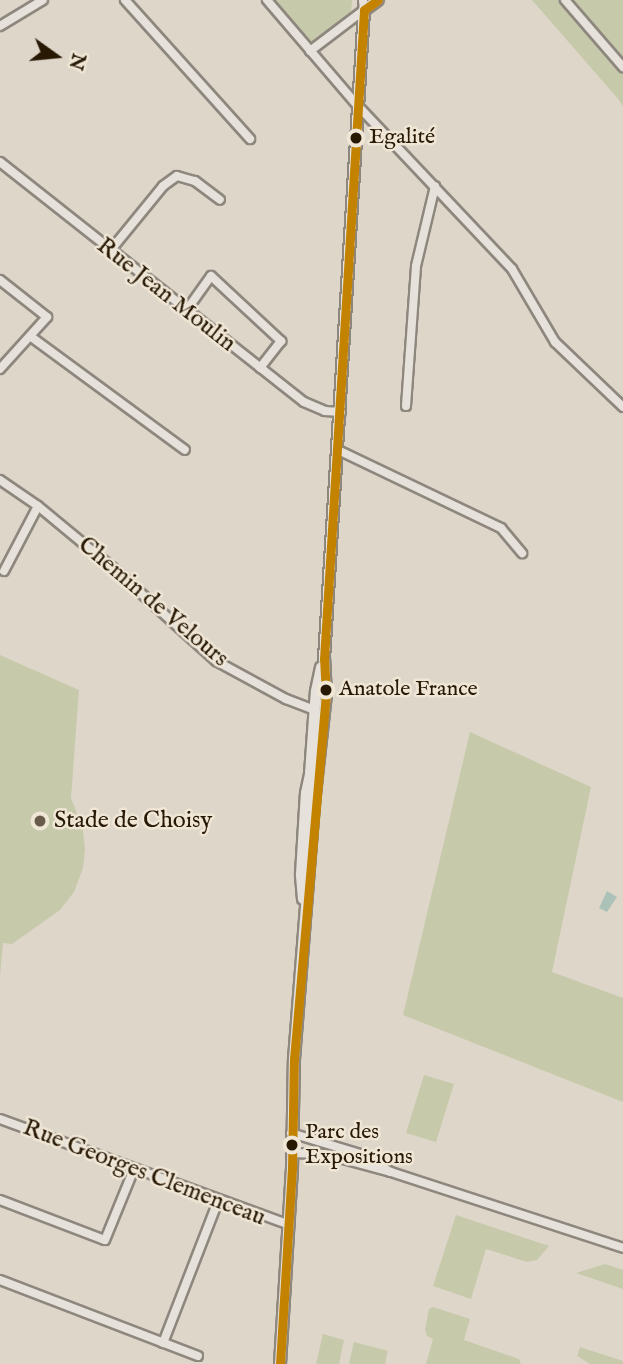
<!DOCTYPE html>
<meta charset="utf-8">
<style>
body{margin:0}
#map{position:relative;width:623px;height:1364px;overflow:hidden;background:#ded6c9;font-family:"IM FELL English",serif}
div>[style]{position:absolute}
.green>*{inset:0;background:#c7c9ab}
.water>*{inset:0;background:#acc2b8}
.roads{filter:drop-shadow(2px 0 #8e877e) drop-shadow(-2px 0 #8e877e) drop-shadow(0 2px #8e877e) drop-shadow(0 -2px #8e877e)}
.street>*{height:8px;margin:-4px;padding:0 4px;transform-origin:4px;border-radius:4px;background:#e6e2db}
.secondary>*{height:10px;margin:-5px;padding:0 5px;transform-origin:5px;border-radius:5px;background:#e6e2db}
.bus-1>*{height:9px;margin:-4.5px;padding:0 4.5px;transform-origin:4.5px;border-radius:4.5px;background:#c38301}
.dots>*{width:19px;height:19px;translate:-50% -50%;box-sizing:border-box;border:4px solid #efe6d6;border-radius:50%}
span{translate:-50% -50%;white-space:nowrap;text-align:center;line-height:1.15;-webkit-text-stroke:5px #efe6d6;paint-order:stroke}
.bus-label{font-size:22px;color:#281905}
.left{translate:0 -50%;text-align:left}
.street-label{font-size:24px;color:#281905}
.poi-label{font-size:24px;color:#281905}
.north{position:absolute;left:21px;top:21px;width:70px;height:70px;-webkit-text-stroke:5px #efe6d6;paint-order:stroke;rotate:105deg;font-size:19px;font-weight:700;line-height:28px;text-align:center;color:#281905}
.north::after{content:'';display:block;margin:auto;width:24px;height:32px;background:#281905;clip-path:polygon(50% 0,100% 100%,50% 72%,0 100%)}
</style>
<div id="map">
<div class="green">
<i style="clip-path:polygon(273px 0,352px 0,351px 15px,312px 46px)"></i>
<i style="clip-path:polygon(532px 0,623px 0,623px 107px,619px 100px)"></i>
<i style="clip-path:polygon(0 655px,79px 690px,71px 798px,83px 830px,85px 850px,83px 868px,74px 892px,60px 910px,12px 944px,3px 943px,0 976px)"></i>
<i style="clip-path:polygon(470px 732px,591px 787px,552px 972px,623px 998px,623px 1102px,403px 1015px)"></i>
<i style="clip-path:polygon(424px 1075px,454px 1084px,436px 1142px,406px 1133px)"></i>
<i style="clip-path:polygon(456px 1215px,549px 1246px,537px 1260px,527px 1262px,486px 1249px,471px 1299px,433px 1286px)"></i>
<i style="clip-path:polygon(605px 1264px,623px 1270px,623px 1289px,576px 1273px)"></i>
<i style="clip-path:polygon(433px 1307px,470px 1319px,464px 1340px,519px 1359px,521px 1364px,426px 1364px,433px 1339px,427px 1336px,425px 1330px,429px 1309px)"></i>
<i style="clip-path:polygon(323px 1334px,344px 1340px,339px 1364px,316px 1364px)"></i>
<i style="clip-path:polygon(354px 1342px,388px 1351px,385px 1364px,349px 1364px)"></i>
<i style="clip-path:polygon(580px 1347px,623px 1361px,623px 1364px,590px 1364px,577px 1356px)"></i>
</div>
<div class="water">
<i style="clip-path:polygon(607px 891px,617px 897px,607px 912px,599px 908px)"></i>
</div>
<div class="roads">
<div class="street">
<i style="left:125px;top:0;width:187px;rotate:48deg"></i>
<i style="left:267px;top:0;width:140px;rotate:49.4deg"></i>
<i style="left:358px;top:106px;width:224px;rotate:46.6deg"></i>
<i style="left:512px;top:269px;width:85px;rotate:59.5deg"></i>
<i style="left:555px;top:342px;width:94px;rotate:43.7deg"></i>
<i style="left:565px;top:0;width:89px;rotate:49.1deg"></i>
<i style="left:0;top:26px;width:50px;rotate:-31.2deg"></i>
<i style="left:310px;top:51px;width:68px;rotate:-37.2deg"></i>
<i style="left:364px;top:10px;width:10px;rotate:-96deg"></i>
<i style="left:0;top:162px;width:387px;rotate:38.3deg"></i>
<i style="left:304px;top:402px;width:23px;rotate:23deg"></i>
<i style="left:325px;top:411px;width:16px;rotate:4deg"></i>
<i style="left:110px;top:251px;width:84px;rotate:-50.8deg"></i>
<i style="left:163px;top:186px;width:17px;rotate:-36deg"></i>
<i style="left:177px;top:176px;width:19px;rotate:16deg"></i>
<i style="left:195px;top:181px;width:31px;rotate:37deg"></i>
<i style="left:0;top:280px;width:60px;rotate:38.2deg"></i>
<i style="left:47px;top:317px;width:70px;rotate:132.1deg"></i>
<i style="left:186px;top:311px;width:43px;rotate:-54.5deg"></i>
<i style="left:211px;top:276px;width:96px;rotate:42.9deg"></i>
<i style="left:281px;top:341px;width:34px;rotate:128deg"></i>
<i style="left:30px;top:336px;width:192px;rotate:36.3deg"></i>
<i style="left:406px;top:406px;width:140px;rotate:-85.9deg"></i>
<i style="left:416px;top:266px;width:82px;rotate:-76.6deg"></i>
<i style="left:338px;top:450px;width:181px;rotate:25.6deg"></i>
<i style="left:501px;top:528px;width:33px;rotate:50deg"></i>
<i style="left:0;top:480px;width:46px;rotate:34.4deg"></i>
<i style="left:38px;top:506px;width:97px;rotate:39.6deg"></i>
<i style="left:113px;top:568px;width:139px;rotate:42.1deg"></i>
<i style="left:216px;top:661px;width:80px;rotate:28.5deg"></i>
<i style="left:286px;top:699px;width:30px;rotate:21deg"></i>
<i style="left:4px;top:571px;width:73px;rotate:-62.4deg"></i>
<i style="left:0;top:1119px;width:308px;rotate:20.1deg"></i>
<i style="left:291px;top:1133px;width:76px;rotate:16.8deg"></i>
<i style="left:364px;top:1155px;width:30px;rotate:33deg"></i>
<i style="left:292px;top:1153px;width:32px;rotate:2deg"></i>
<i style="left:324px;top:1154px;width:69px;rotate:15deg"></i>
<i style="left:391px;top:1172px;width:244px;rotate:18.1deg"></i>
<i style="left:0;top:1200px;width:112px;rotate:20.9deg"></i>
<i style="left:105px;top:1240px;width:77px;rotate:-67.8deg"></i>
<i style="left:0;top:1280px;width:212px;rotate:21deg"></i>
<i style="left:163px;top:1343px;width:152px;rotate:-68.8deg"></i>
</div>
<div class="secondary">
<i style="left:303px;top:899px;width:25px;rotate:-95deg"></i>
<i style="left:301px;top:874px;width:81px;rotate:-86.5deg"></i>
<i style="left:306px;top:793px;width:19px;rotate:-78deg"></i>
<i style="left:310px;top:774px;width:83px;rotate:-85.9deg"></i>
<i style="left:316px;top:691px;width:24px;rotate:-78deg"></i>
<i style="left:280px;top:1364px;width:195px;rotate:-86.5deg"></i>
<i style="left:292px;top:1169px;width:110px;rotate:-89deg"></i>
<i style="left:294px;top:1059px;width:266px;rotate:-85.5deg"></i>
<i style="left:315px;top:794px;width:100px;rotate:-83.7deg"></i>
<i style="left:326px;top:695px;width:36px;rotate:-93deg"></i>
<i style="left:324px;top:659px;width:650px;rotate:-86.47deg"></i>
<i style="left:364px;top:10px;width:17px;rotate:-36deg"></i>
</div>
</div>
<div class="bus-1">
<i style="left:280px;top:1364px;width:195px;rotate:-86.5deg"></i>
<i style="left:292px;top:1169px;width:110px;rotate:-89deg"></i>
<i style="left:294px;top:1059px;width:365px;rotate:-85deg"></i>
<i style="left:326px;top:695px;width:36px;rotate:-93deg"></i>
<i style="left:324px;top:659px;width:650px;rotate:-86.47deg"></i>
<i style="left:364px;top:10px;width:17px;rotate:-36deg"></i>
</div>
<div class="dots">
<i style="left:356px;top:138px;background:#281905"></i>
<i style="left:326px;top:690px;background:#281905"></i>
<i style="left:40px;top:821px;background:#685b4a"></i>
<i style="left:292px;top:1145px;background:#281905"></i>
</div>
<div class="bus-label">
<span class="left" style="left:369px;top:138px">Egalité</span>
<span class="left" style="left:339px;top:690px">Anatole France</span>
<span class="left" style="left:305px;top:1145px">Parc des<br>Expositions</span>
</div>
<div class="street-label">
<span style="left:166px;top:295px;rotate:38deg">Rue Jean Moulin</span>
<span style="left:153px;top:602px;rotate:40deg">Chemin de Velours</span>
<span style="left:144px;top:1173px;rotate:21deg">Rue Georges Clemenceau</span>
</div>
<div class="poi-label">
<span class="left" style="left:54px;top:821px">Stade de Choisy</span>
</div>
<div class="north">N</div>
</div>
